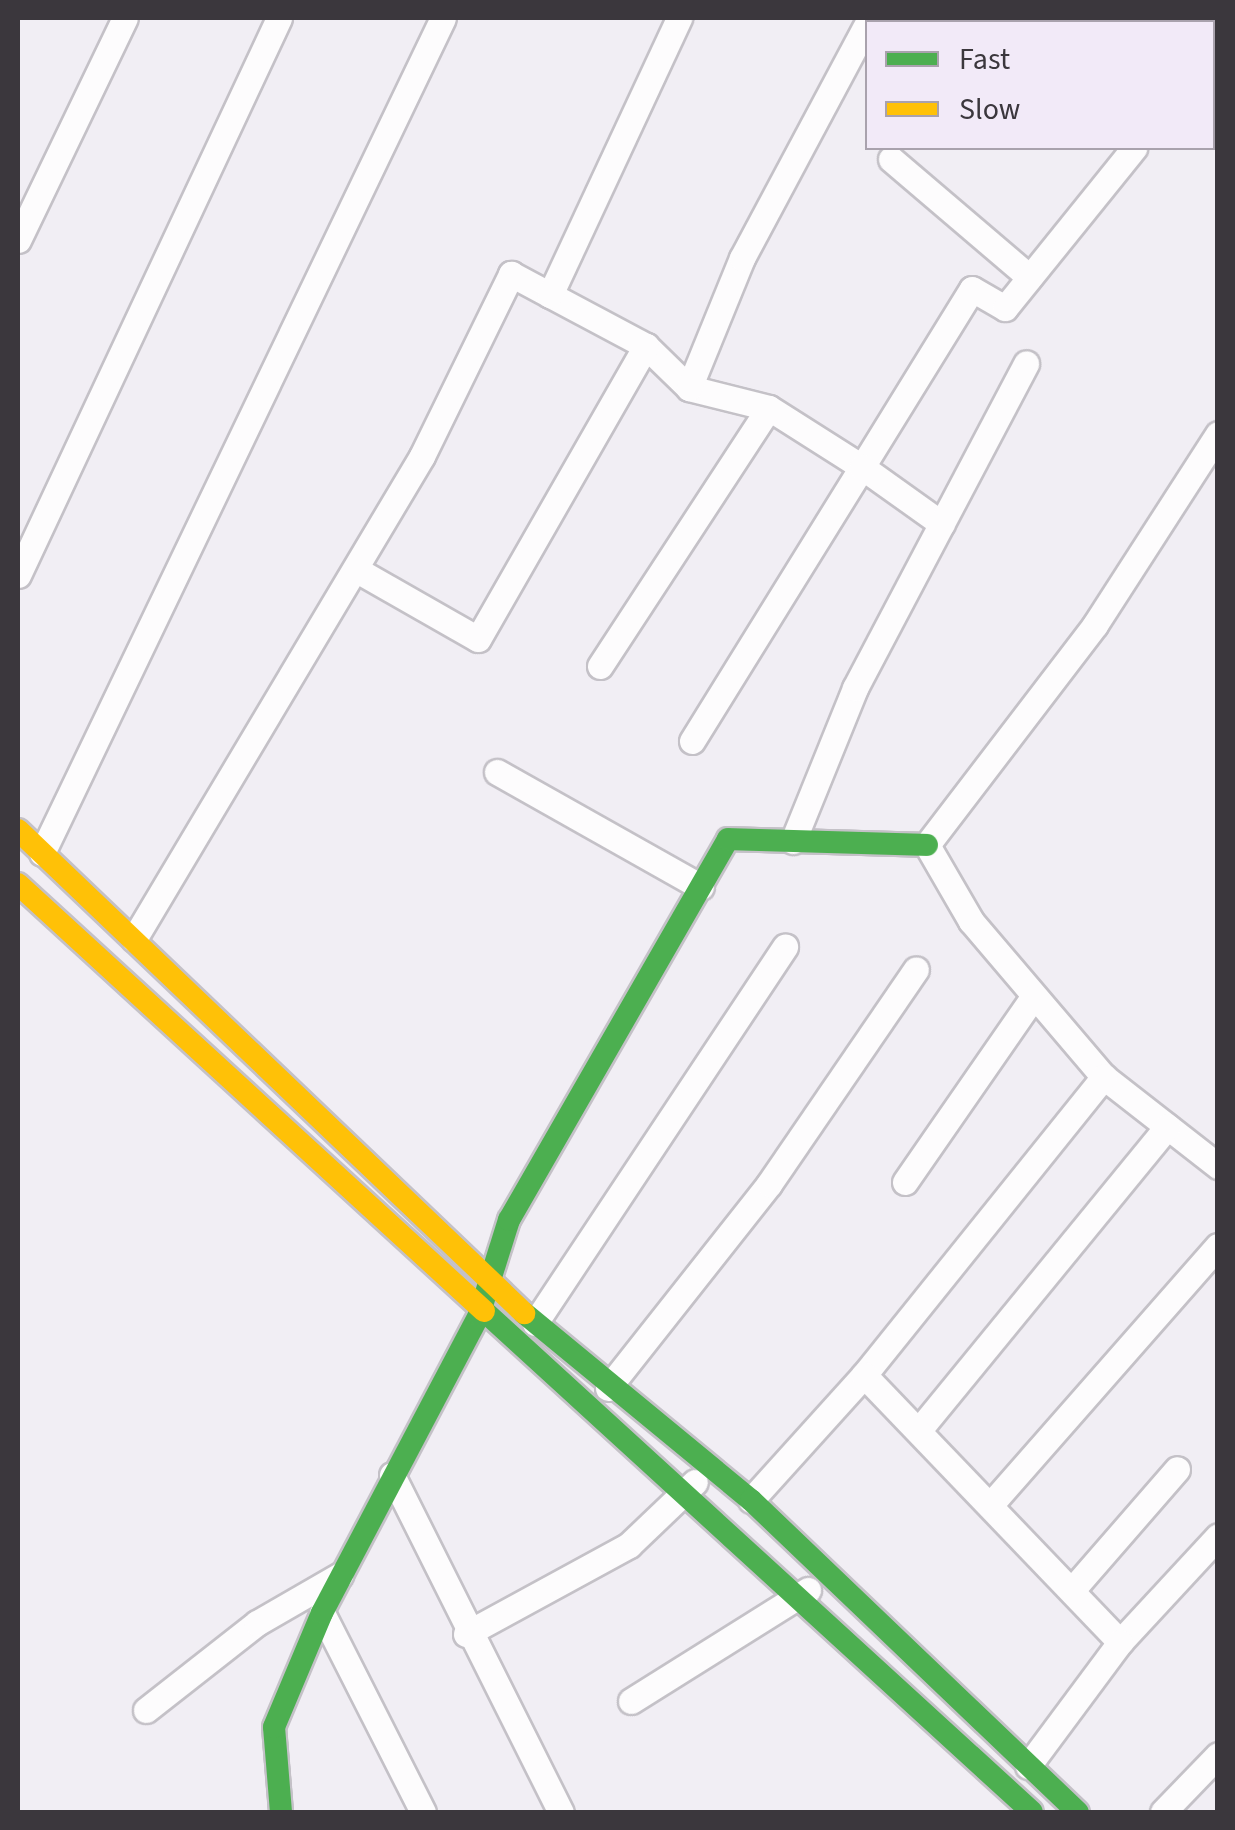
<!DOCTYPE html>
<style>
body{margin:0}
#map{position:relative;width:1235px;height:1830px;overflow:hidden;background:#f1eef4;font-family:"Source Sans 3",sans-serif}
div>[style]{position:absolute}
.roads{filter:drop-shadow(2px 0 #c4c1c7) drop-shadow(-2px 0 #c4c1c7) drop-shadow(0 2px #c4c1c7) drop-shadow(0 -2px #c4c1c7)}
.street>*{height:25px;margin:-12.5px;padding:0 12.5px;transform-origin:12.5px;border-radius:12.5px;background:#fdfcfd}
.fast>*{height:22px;margin:-11px;padding:0 11px;transform-origin:11px;border-radius:11px;background:#4caf50}
.slow>*{height:22px;margin:-11px;padding:0 11px;transform-origin:11px;border-radius:11px;background:#ffc107}
span{translate:-50% -50%;white-space:nowrap;text-align:center;line-height:1.15;-webkit-text-stroke:8px #f2eaf8;paint-order:stroke}
.frame{position:absolute;inset:0;border:20px solid #3b373d;pointer-events:none}
.legend{position:absolute;left:865px;top:20px;width:350px;height:130px;box-sizing:border-box;background:#f2eaf8;border:2px solid #a9a2ad;margin:0;padding:12px 18px;list-style:none;font-size:30px;color:#3b373d}
.legend li{display:flex;align-items:center;gap:20px;height:50px}
.legend b{width:50px;border:2px solid #a9a2ad}
</style>
<div id="map">
<div class="roads">
<div class="street">
<i style="left:1212px;top:50px;width:8px;rotate:-45deg"></i>
<i style="left:891px;top:159px;width:182px;rotate:40.5deg"></i>
<i style="left:18px;top:240px;width:246px;rotate:-64.3deg"></i>
<i style="left:646px;top:346px;width:60px;rotate:44.3deg"></i>
<i style="left:689px;top:388px;width:82px;rotate:14deg"></i>
<i style="left:769px;top:408px;width:110px;rotate:32.4deg"></i>
<i style="left:862px;top:467px;width:209px;rotate:-58.3deg"></i>
<i style="left:972px;top:289px;width:38px;rotate:30deg"></i>
<i style="left:1005px;top:308px;width:206px;rotate:-51.1deg"></i>
<i style="left:689px;top:388px;width:140px;rotate:-67.8deg"></i>
<i style="left:742px;top:258px;width:272px;rotate:-61.9deg"></i>
<i style="left:1218px;top:434px;width:227px;rotate:122.8deg"></i>
<i style="left:1095px;top:625px;width:277px;rotate:127.4deg"></i>
<i style="left:927px;top:845px;width:88px;rotate:59.9deg"></i>
<i style="left:971px;top:921px;width:205px;rotate:49.6deg"></i>
<i style="left:1104px;top:1077px;width:145px;rotate:38deg"></i>
<i style="left:357px;top:570px;width:139px;rotate:29.7deg"></i>
<i style="left:478px;top:639px;width:338px;rotate:-60.2deg"></i>
<i style="left:646px;top:346px;width:109px;rotate:-152deg"></i>
<i style="left:18px;top:575px;width:615px;rotate:-64.89deg"></i>
<i style="left:600px;top:666px;width:308px;rotate:-56.8deg"></i>
<i style="left:692px;top:741px;width:322px;rotate:-58.2deg"></i>
<i style="left:862px;top:467px;width:98px;rotate:35.5deg"></i>
<i style="left:497px;top:772px;width:234px;rotate:29.4deg"></i>
<i style="left:793px;top:841px;width:165px;rotate:-67.9deg"></i>
<i style="left:855px;top:688px;width:367px;rotate:-62.2deg"></i>
<i style="left:42px;top:853px;width:926px;rotate:-64.35deg"></i>
<i style="left:134px;top:939px;width:562px;rotate:-59.19deg"></i>
<i style="left:422px;top:456px;width:203px;rotate:-63.9deg"></i>
<i style="left:511px;top:274px;width:44px;rotate:28.3deg"></i>
<i style="left:550px;top:295px;width:306px;rotate:-65deg"></i>
<i style="left:905px;top:1182px;width:225px;rotate:-55.3deg"></i>
<i style="left:535px;top:1323px;width:452px;rotate:-56.4deg"></i>
<i style="left:864px;top:1375px;width:383px;rotate:-51.2deg"></i>
<i style="left:608px;top:1388px;width:260px;rotate:-51.7deg"></i>
<i style="left:769px;top:1184px;width:260px;rotate:-55.6deg"></i>
<i style="left:919px;top:1430px;width:392px;rotate:-50.7deg"></i>
<i style="left:392px;top:1475px;width:377px;rotate:63.4deg"></i>
<i style="left:751px;top:1500px;width:169px;rotate:-47.9deg"></i>
<i style="left:864px;top:1375px;width:370px;rotate:46.2deg"></i>
<i style="left:1120px;top:1642px;width:144px;rotate:-47.2deg"></i>
<i style="left:992px;top:1503px;width:342px;rotate:-48.7deg"></i>
<i style="left:1072px;top:1590px;width:160px;rotate:-49deg"></i>
<i style="left:322px;top:1613px;width:223px;rotate:63.1deg"></i>
<i style="left:466px;top:1634px;width:186px;rotate:-28.6deg"></i>
<i style="left:629px;top:1545px;width:91px;rotate:-43.7deg"></i>
<i style="left:631px;top:1701px;width:209px;rotate:-32.1deg"></i>
<i style="left:146px;top:1710px;width:141px;rotate:-38.1deg"></i>
<i style="left:257px;top:1623px;width:96px;rotate:-30deg"></i>
<i style="left:1028px;top:1766px;width:154px;rotate:-53.4deg"></i>
<i style="left:1163px;top:1812px;width:79px;rotate:-46deg"></i>
</div>
<div class="fast">
<i style="left:484px;top:1311px;width:742px;rotate:42.43deg"></i>
<i style="left:524px;top:1313px;width:294px;rotate:39.5deg"></i>
<i style="left:751px;top:1500px;width:452px;rotate:43.7deg"></i>
<i style="left:281px;top:1812px;width:85px;rotate:-94.7deg"></i>
<i style="left:274px;top:1727px;width:124px;rotate:-67.2deg"></i>
<i style="left:322px;top:1613px;width:337px;rotate:-62.2deg"></i>
<i style="left:479px;top:1315px;width:100px;rotate:-72.5deg"></i>
<i style="left:509px;top:1220px;width:439px;rotate:-60.1deg"></i>
<i style="left:728px;top:839px;width:199px;rotate:1.7deg"></i>
</div>
<div class="slow">
<i style="left:18px;top:830px;width:700px;rotate:43.67deg"></i>
<i style="left:18px;top:884px;width:632px;rotate:42.5deg"></i>
</div>
</div>
<div class="frame"></div>
<ul class="legend">
<li><b style="height:12px;background:#4caf50"></b>Fast</li>
<li><b style="height:12px;background:#ffc107"></b>Slow</li>
</ul>
</div>
